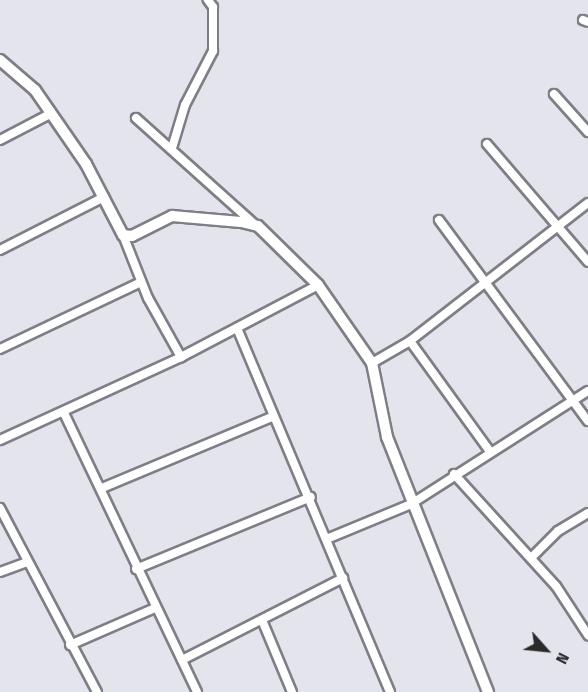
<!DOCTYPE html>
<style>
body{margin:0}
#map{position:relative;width:588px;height:692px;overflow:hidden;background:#e3e4ec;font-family:"Fira Sans Condensed",sans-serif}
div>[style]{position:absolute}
.roads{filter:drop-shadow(2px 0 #7e7f86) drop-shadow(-2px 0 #7e7f86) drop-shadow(0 2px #7e7f86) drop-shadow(0 -2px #7e7f86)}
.street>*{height:8px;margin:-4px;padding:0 4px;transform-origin:4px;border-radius:4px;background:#fff}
.secondary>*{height:10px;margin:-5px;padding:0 5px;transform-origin:5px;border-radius:5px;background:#fff}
span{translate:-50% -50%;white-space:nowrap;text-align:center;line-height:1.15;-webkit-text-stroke:4.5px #e3e4ec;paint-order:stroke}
.north{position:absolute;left:516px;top:620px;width:60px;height:60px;-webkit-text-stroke:4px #e3e4ec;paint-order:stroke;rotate:117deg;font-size:16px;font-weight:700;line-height:24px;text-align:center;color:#2a2a2d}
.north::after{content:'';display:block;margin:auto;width:21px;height:27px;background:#2a2a2d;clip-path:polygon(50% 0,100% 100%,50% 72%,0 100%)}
</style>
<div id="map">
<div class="roads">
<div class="street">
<i style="left:583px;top:20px;width:5px;rotate:22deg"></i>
<i style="left:554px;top:94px;width:51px;rotate:48.2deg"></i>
<i style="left:136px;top:118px;width:157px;rotate:41.9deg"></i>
<i style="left:0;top:140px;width:56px;rotate:-27.5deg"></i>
<i style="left:487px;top:144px;width:155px;rotate:49.4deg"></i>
<i style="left:172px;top:148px;width:45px;rotate:-73.2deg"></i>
<i style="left:185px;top:105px;width:61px;rotate:-62.6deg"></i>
<i style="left:213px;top:51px;width:44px;rotate:-90deg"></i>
<i style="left:213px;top:7px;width:9px;rotate:-126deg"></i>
<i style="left:439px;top:220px;width:250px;rotate:53.5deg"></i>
<i style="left:123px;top:235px;width:68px;rotate:68.4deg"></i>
<i style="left:148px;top:298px;width:68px;rotate:60.8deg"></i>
<i style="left:0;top:250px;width:117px;rotate:-27deg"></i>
<i style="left:237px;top:328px;width:395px;rotate:67.2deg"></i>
<i style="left:410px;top:341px;width:135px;rotate:54.1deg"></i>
<i style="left:0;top:349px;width:156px;rotate:-25.4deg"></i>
<i style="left:372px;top:363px;width:44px;rotate:-30.1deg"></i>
<i style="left:410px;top:341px;width:225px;rotate:-37.8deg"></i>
<i style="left:64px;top:413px;width:309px;rotate:64.5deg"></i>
<i style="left:0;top:440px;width:199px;rotate:-24.6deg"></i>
<i style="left:181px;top:357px;width:155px;rotate:-27.7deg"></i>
<i style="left:454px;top:474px;width:151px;rotate:47.7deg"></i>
<i style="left:556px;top:586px;width:59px;rotate:56.9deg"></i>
<i style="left:102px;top:488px;width:186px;rotate:-22.7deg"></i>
<i style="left:0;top:508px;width:208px;rotate:62.2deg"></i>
<i style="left:329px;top:538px;width:89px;rotate:-22.5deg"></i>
<i style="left:411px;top:504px;width:210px;rotate:-32.6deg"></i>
<i style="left:531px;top:558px;width:38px;rotate:-45deg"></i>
<i style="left:558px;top:531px;width:35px;rotate:-31deg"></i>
<i style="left:136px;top:569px;width:189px;rotate:-22.4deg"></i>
<i style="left:0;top:572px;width:29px;rotate:-20deg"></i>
<i style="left:262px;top:620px;width:78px;rotate:67.4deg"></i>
<i style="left:70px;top:645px;width:93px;rotate:-23.5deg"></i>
<i style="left:182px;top:660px;width:181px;rotate:-27deg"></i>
</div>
<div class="secondary">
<i style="left:0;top:60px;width:46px;rotate:40.6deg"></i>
<i style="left:35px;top:90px;width:90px;rotate:55.4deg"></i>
<i style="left:86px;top:164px;width:80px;rotate:62.5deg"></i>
<i style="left:123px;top:235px;width:9px;rotate:6deg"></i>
<i style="left:132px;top:236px;width:45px;rotate:-26.6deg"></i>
<i style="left:172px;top:216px;width:69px;rotate:5deg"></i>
<i style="left:241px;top:222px;width:17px;rotate:13deg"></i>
<i style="left:258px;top:226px;width:84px;rotate:44.5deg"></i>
<i style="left:318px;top:285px;width:95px;rotate:55.3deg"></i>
<i style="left:372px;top:363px;width:76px;rotate:78.5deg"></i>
<i style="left:387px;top:437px;width:274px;rotate:68.4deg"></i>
</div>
</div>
<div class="north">N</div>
</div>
